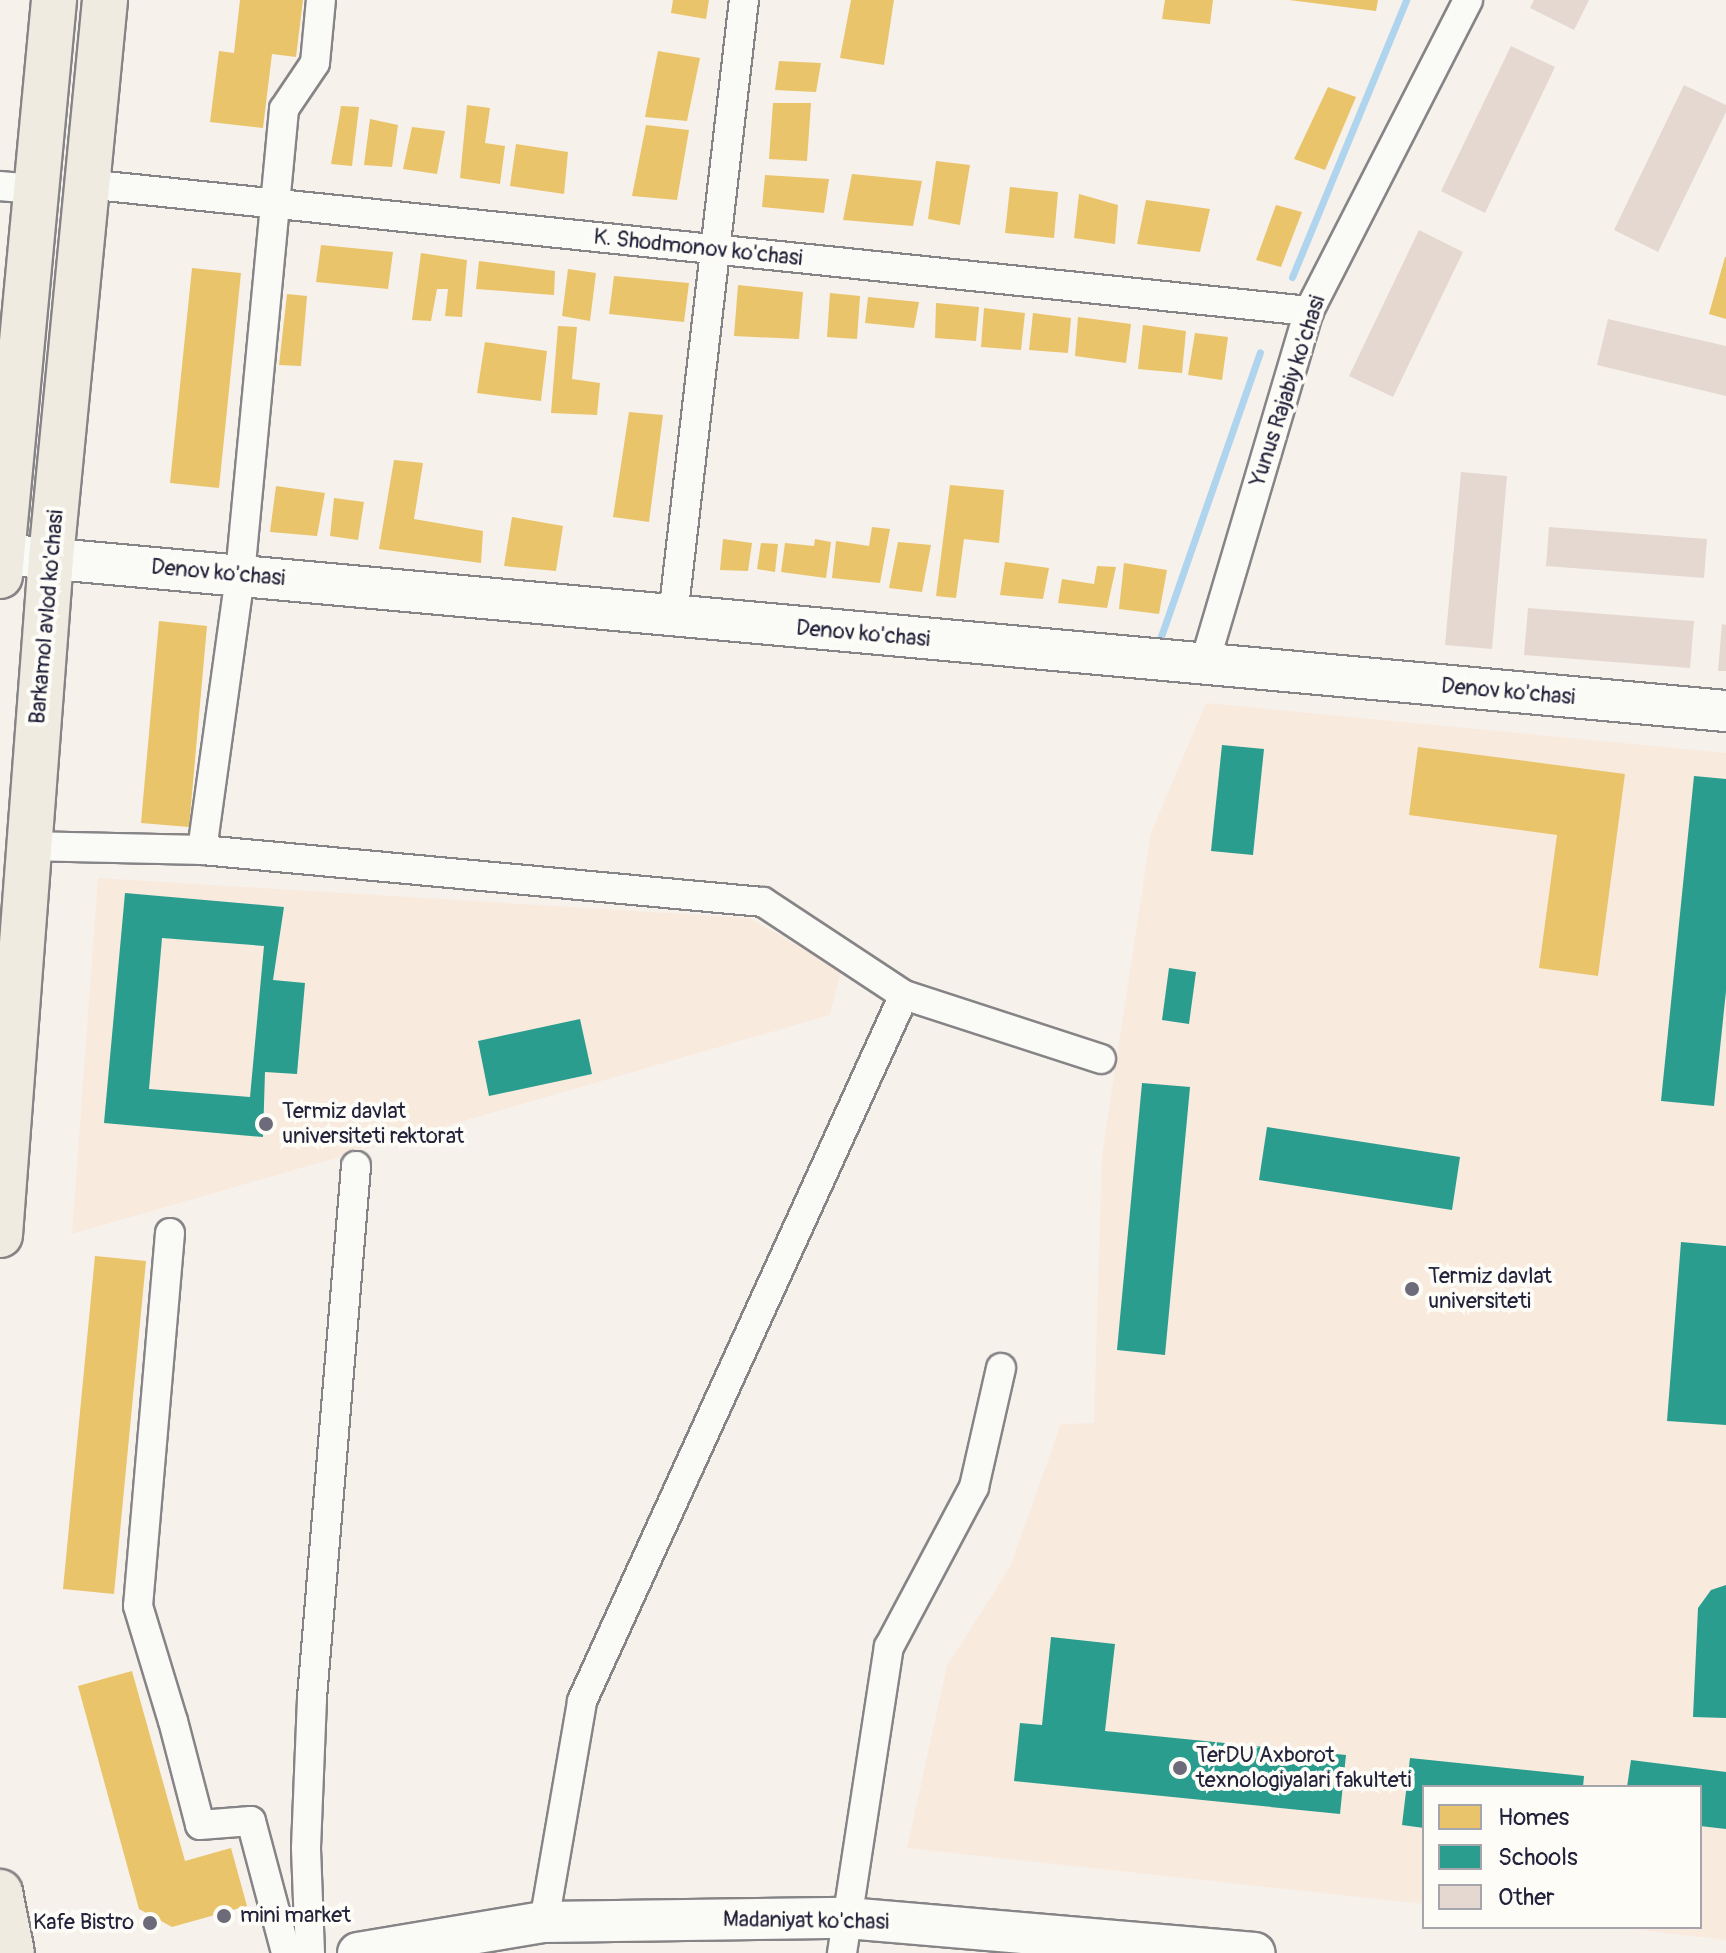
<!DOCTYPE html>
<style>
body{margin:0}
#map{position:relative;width:1726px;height:1953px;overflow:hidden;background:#f7f1ec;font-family:Pangolin,sans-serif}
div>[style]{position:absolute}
.built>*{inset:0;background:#f9eade}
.homes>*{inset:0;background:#e9c46a}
.schools>*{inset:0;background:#2a9d8f}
.stream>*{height:7px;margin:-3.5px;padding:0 3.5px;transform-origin:3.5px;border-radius:3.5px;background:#afd4ee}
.building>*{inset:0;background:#e4d8d0}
.roads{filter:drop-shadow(2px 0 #868486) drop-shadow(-2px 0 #868486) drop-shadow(0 2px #868486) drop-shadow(0 -2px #868486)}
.street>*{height:28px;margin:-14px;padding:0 14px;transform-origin:14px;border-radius:14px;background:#fafaf7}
.secondary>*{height:40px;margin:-20px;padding:0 20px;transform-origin:20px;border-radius:20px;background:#fafaf7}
.primary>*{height:44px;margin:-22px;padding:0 22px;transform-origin:22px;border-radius:22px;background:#efebe1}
.dots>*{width:22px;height:22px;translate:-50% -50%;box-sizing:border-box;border:4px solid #fdfcf7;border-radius:50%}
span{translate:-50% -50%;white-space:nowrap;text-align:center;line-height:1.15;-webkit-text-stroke:8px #fdfcf7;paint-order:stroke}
.street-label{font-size:22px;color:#22223b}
.poi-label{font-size:22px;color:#22223b}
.left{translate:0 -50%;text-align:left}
.right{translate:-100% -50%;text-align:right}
.legend{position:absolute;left:1422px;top:1785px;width:280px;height:144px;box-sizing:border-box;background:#fdfcf7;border:2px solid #a5a5ac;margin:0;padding:10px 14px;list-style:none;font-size:24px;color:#22223b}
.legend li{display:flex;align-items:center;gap:16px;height:40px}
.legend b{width:40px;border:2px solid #a5a5ac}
</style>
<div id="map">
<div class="built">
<i style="clip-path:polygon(1206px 703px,1726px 753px,1726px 1940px,1616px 1927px,1700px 1927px,1700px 1787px,1424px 1787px,1424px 1904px,907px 1848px,947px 1666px,1010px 1567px,1061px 1424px,1094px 1423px,1102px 1155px,1151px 833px)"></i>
<i style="clip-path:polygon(98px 878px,750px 918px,841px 971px,830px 1015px,72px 1234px)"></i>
</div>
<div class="homes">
<i style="clip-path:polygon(240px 0,303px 0,296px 57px,272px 54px,263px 128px,210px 122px,219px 51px,234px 53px)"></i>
<i style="clip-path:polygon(673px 0,709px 0,706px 19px,671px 13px)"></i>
<i style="clip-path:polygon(851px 0,894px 0,884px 65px,840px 58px)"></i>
<i style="clip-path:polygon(1165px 0,1213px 0,1210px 24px,1162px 19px)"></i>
<i style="clip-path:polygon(1289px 0,1378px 0,1376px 11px)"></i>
<i style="clip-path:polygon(658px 51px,700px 58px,687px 121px,645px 117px)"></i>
<i style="clip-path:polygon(779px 61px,821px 63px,816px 92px,775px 90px)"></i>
<i style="clip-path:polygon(1328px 87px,1356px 97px,1325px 170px,1294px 159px)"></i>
<i style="clip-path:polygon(773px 103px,811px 103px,807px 161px,769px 159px)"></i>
<i style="clip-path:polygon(467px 105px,490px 108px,485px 143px,505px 146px,500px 184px,460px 178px)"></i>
<i style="clip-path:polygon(341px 106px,359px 107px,352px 166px,331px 164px)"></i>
<i style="clip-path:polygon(370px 119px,398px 125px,392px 167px,364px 165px)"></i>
<i style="clip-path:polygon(646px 125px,689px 130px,677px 200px,632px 196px)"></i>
<i style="clip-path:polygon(412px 127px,445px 131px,437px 174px,403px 169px)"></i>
<i style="clip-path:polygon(516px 144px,568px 152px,564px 194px,510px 186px)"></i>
<i style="clip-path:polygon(936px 161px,970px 165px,960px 225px,928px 219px)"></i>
<i style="clip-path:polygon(852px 174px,922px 181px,913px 226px,843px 220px)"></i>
<i style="clip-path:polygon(765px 175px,829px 179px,824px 213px,762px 207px)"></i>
<i style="clip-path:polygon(1010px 187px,1058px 192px,1054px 238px,1005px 233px)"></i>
<i style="clip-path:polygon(1079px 194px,1118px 205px,1115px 244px,1074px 238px)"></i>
<i style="clip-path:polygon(1146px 200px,1210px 209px,1200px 252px,1137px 244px)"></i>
<i style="clip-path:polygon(1276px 205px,1302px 212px,1281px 267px,1256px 260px)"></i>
<i style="clip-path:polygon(321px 245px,393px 252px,388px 289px,316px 282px)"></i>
<i style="clip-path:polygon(421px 253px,467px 260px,462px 317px,445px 316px,448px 289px,437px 289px,431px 321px,412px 320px)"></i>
<i style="clip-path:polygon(1725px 257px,1726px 257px,1726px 319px,1709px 314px)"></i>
<i style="clip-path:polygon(479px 261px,555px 271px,554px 295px,476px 289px)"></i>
<i style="clip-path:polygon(192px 268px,241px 273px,219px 488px,170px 483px)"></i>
<i style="clip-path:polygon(568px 269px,596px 273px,590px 321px,562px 316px)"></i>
<i style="clip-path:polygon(614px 276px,689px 283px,684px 322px,609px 314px)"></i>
<i style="clip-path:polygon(738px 285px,803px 292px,799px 339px,734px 336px)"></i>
<i style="clip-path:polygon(830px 293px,860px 296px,857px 339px,827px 337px)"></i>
<i style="clip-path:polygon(287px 294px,307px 296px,301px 366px,279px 365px)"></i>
<i style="clip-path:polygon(868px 297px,919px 302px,914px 328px,865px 323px)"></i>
<i style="clip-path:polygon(936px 303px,979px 307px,976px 341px,935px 338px)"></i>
<i style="clip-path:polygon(984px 308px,1025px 313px,1021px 350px,981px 347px)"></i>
<i style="clip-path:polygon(1033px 313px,1071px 318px,1068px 353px,1029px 350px)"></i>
<i style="clip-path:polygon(1078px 317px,1131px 324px,1126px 363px,1075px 356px)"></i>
<i style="clip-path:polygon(1143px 325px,1186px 331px,1182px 373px,1138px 369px)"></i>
<i style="clip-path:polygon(558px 326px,577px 327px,572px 379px,600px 383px,597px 415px,551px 413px)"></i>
<i style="clip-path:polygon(1195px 333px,1228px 337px,1222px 380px,1188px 375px)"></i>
<i style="clip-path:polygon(485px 342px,547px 351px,541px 401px,477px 393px)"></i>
<i style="clip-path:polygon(629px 412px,663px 415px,649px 522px,613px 517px)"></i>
<i style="clip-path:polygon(394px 460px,423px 463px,414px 519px,483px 531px,481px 563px,379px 549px)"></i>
<i style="clip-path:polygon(950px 485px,1004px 490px,999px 543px,964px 539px,956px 598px,936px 596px)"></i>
<i style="clip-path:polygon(276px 486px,325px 493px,317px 536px,270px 532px)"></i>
<i style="clip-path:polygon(334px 498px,364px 502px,358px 540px,330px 536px)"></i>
<i style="clip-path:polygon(512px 517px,563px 526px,556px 571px,504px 566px)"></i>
<i style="clip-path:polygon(872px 527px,890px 529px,880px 583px,832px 578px,836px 541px,869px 546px)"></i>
<i style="clip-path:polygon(723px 539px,752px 543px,748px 571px,720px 570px)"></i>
<i style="clip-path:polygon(815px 539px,831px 542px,826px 578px,781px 572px,785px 543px,814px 546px)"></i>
<i style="clip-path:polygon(898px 542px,931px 545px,922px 592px,889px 588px)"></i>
<i style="clip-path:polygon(761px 543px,778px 544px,775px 572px,757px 569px)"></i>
<i style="clip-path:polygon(1005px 562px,1049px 568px,1043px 599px,1000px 595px)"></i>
<i style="clip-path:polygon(1124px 563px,1167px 570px,1159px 614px,1119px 609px)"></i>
<i style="clip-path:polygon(1097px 566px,1116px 567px,1107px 608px,1058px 603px,1062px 579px,1094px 584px)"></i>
<i style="clip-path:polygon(159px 621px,207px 626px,189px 827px,141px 823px)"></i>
<i style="clip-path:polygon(1418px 747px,1625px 774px,1598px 976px,1539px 968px,1557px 835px,1409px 815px)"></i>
<i style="clip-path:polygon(95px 1256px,146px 1261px,114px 1594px,63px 1589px)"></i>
<i style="clip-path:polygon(132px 1671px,185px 1861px,231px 1848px,247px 1906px,172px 1927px,139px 1909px,78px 1686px)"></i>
</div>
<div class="schools">
<i style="clip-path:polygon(1222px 745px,1264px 749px,1253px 855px,1211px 851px)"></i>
<i style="clip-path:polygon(1694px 776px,1726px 779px,1726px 991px,1714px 1106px,1661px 1101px)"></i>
<i style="clip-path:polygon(evenodd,125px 893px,284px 907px,273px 980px,305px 983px,297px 1074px,265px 1072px,263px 1137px,104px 1123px,125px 893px,162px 938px,264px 946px,250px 1097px,149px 1089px,162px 938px)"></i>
<i style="clip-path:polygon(1169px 968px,1196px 972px,1189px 1024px,1162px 1020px)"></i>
<i style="clip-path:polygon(580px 1019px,592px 1074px,489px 1096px,478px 1041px)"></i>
<i style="clip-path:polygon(1142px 1083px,1190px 1087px,1165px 1355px,1117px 1350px)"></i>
<i style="clip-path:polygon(1267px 1127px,1460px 1157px,1452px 1210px,1259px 1180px)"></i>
<i style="clip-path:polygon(1681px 1242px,1726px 1246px,1726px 1425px,1667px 1421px)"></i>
<i style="clip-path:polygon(1726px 1585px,1726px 1718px,1693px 1717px,1698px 1608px,1711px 1590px)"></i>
<i style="clip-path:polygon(1051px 1637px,1115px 1644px,1105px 1731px,1346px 1755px,1340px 1814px,1014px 1781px,1020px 1723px,1042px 1725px)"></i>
<i style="clip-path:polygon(1410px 1758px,1584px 1776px,1583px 1787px,1424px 1787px,1424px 1828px,1402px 1825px)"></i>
<i style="clip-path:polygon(1631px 1760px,1726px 1772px,1726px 1829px,1700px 1826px,1700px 1787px,1627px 1787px)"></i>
</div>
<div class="stream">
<i style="left:1292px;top:277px;width:300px;rotate:-67.6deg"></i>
<i style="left:1158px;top:645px;width:310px;rotate:-70.8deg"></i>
</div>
<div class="building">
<i style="clip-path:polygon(1534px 0,1589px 0,1574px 30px,1530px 8px)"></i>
<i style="clip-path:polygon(1511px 46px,1555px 67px,1485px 213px,1441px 191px)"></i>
<i style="clip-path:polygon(1684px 85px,1726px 105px,1726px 112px,1658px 252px,1614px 230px)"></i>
<i style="clip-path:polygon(1419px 230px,1463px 252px,1393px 397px,1349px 376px)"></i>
<i style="clip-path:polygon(1608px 319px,1726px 346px,1726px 396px,1597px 365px)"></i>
<i style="clip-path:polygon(1461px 472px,1507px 476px,1492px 649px,1445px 645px)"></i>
<i style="clip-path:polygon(1549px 527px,1707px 539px,1704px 578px,1546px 566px)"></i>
<i style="clip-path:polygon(1528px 608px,1694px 621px,1690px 668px,1524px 655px)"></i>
<i style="clip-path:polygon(1722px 624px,1726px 625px,1726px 671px,1718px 671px)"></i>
</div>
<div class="roads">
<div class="street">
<i style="left:86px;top:184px;width:1230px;rotate:5.93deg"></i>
<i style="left:0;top:186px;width:35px;rotate:5deg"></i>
<i style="left:673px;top:616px;width:620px;rotate:-83.43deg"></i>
<i style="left:1204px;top:665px;width:369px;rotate:-73.5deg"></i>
<i style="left:1309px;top:311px;width:349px;rotate:-62.9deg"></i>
<i style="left:28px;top:846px;width:174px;rotate:1.3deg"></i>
<i style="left:202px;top:850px;width:563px;rotate:5.3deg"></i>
<i style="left:763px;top:902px;width:169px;rotate:33.4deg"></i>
<i style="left:904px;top:995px;width:207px;rotate:18deg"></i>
<i style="left:202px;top:850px;width:278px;rotate:-82.1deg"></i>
<i style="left:240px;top:575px;width:468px;rotate:-84.6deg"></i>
<i style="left:284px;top:109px;width:55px;rotate:-56deg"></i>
<i style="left:315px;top:63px;width:63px;rotate:-84.6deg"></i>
<i style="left:170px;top:1233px;width:374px;rotate:94.9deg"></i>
<i style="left:138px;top:1606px;width:120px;rotate:73.1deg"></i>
<i style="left:173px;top:1721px;width:107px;rotate:75.4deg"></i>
<i style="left:200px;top:1825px;width:51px;rotate:-4.5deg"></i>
<i style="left:251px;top:1821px;width:137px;rotate:75.1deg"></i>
<i style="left:544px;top:1922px;width:224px;rotate:-80.2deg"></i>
<i style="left:582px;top:1701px;width:776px;rotate:-65.48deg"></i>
<i style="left:310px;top:1953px;width:105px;rotate:-92.2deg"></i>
<i style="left:306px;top:1848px;width:150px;rotate:-87.7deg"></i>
<i style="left:312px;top:1698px;width:534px;rotate:-85.27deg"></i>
<i style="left:842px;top:1953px;width:310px;rotate:-81.3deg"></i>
<i style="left:889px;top:1647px;width:181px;rotate:-62deg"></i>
<i style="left:974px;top:1487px;width:122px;rotate:-77.2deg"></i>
</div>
<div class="secondary">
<i style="left:0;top:554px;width:1733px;rotate:5.2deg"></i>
<i style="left:358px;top:1953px;width:189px;rotate:-9.5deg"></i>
<i style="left:544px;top:1922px;width:303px;rotate:-0.8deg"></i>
<i style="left:847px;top:1918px;width:409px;rotate:4.9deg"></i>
</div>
<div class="primary">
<i style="left:0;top:576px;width:579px;rotate:-84.64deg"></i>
<i style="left:0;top:1235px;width:679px;rotate:-85.69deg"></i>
<i style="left:51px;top:558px;width:561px;rotate:-84.47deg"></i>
<i style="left:0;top:1892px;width:62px;rotate:78.9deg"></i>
</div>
</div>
<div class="dots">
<i style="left:266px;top:1124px;background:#6d6a79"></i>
<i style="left:1412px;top:1289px;background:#6d6a79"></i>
<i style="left:1180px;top:1768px;background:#6d6a79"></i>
<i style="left:224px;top:1916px;background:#6d6a79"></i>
<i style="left:150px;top:1923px;background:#6d6a79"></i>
</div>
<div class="street-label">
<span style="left:698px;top:248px;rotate:6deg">K. Shodmonov ko'chasi</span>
<span style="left:1288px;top:391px;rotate:-72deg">Yunus Rajabiy ko'chasi</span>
<span style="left:218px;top:573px;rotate:5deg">Denov ko'chasi</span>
<span style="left:47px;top:617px;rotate:-85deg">Barkamol avlod ko'chasi</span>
<span style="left:863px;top:634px;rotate:5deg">Denov ko'chasi</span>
<span style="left:1508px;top:692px;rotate:5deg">Denov ko'chasi</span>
<span style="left:806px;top:1921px;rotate:1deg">Madaniyat ko'chasi</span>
</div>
<div class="poi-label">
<span class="left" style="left:282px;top:1124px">Termiz davlat<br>universiteti rektorat</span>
<span class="left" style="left:1428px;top:1289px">Termiz davlat<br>universiteti</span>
<span class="left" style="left:1196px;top:1768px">TerDU Axborot<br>texnologiyalari fakulteti</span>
<span class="left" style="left:240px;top:1916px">mini market</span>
<span class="right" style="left:134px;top:1923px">Kafe Bistro</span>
</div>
<ul class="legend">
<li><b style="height:22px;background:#e9c46a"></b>Homes</li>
<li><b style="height:22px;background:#2a9d8f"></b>Schools</li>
<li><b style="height:22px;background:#e4d8d0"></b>Other</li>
</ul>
</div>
